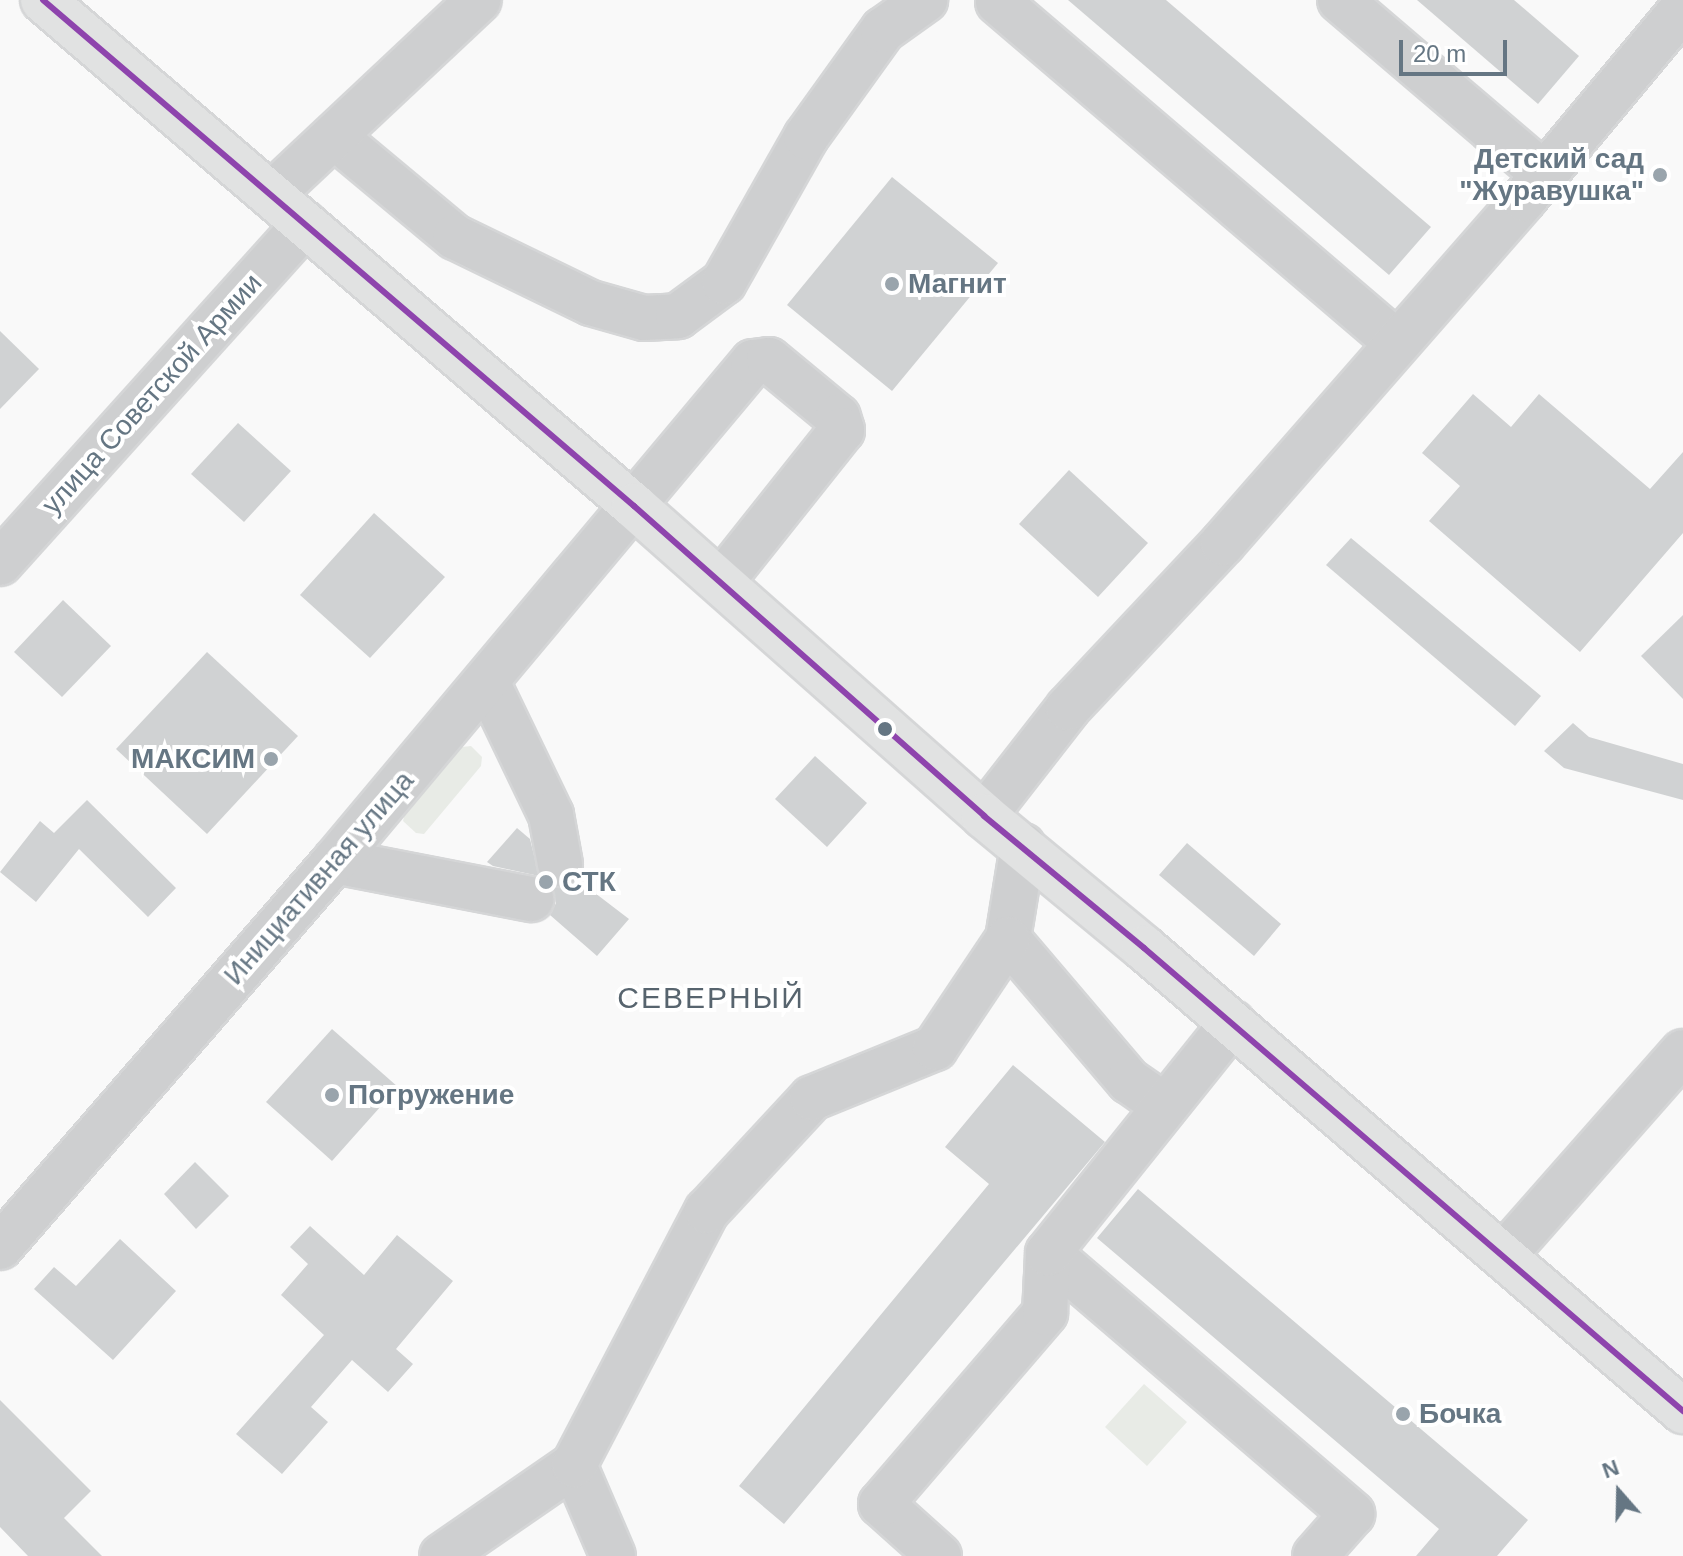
<!DOCTYPE html>
<meta charset="utf-8">
<style>
body{margin:0}
#map{position:relative;width:1683px;height:1556px;overflow:hidden;background:#f9f9f9;font-family:Arial,sans-serif}
div>[style]{position:absolute}
.green>*{inset:0;background:#e8ebe6}
.building>*{inset:0;background:#d0d2d3}
.roads{filter:drop-shadow(2px 0 #d5d6d7) drop-shadow(-2px 0 #d5d6d7) drop-shadow(0 2px #d5d6d7) drop-shadow(0 -2px #d5d6d7)}
.minor>*{height:44px;margin:-22px;padding:0 22px;transform-origin:22px;border-radius:22px;background:#cecfd0}
.major>*{height:44px;margin:-22px;padding:0 22px;transform-origin:22px;border-radius:22px;background:#e1e2e2}
.bus-1>*{height:6px;margin:-3px;padding:0 3px;transform-origin:3px;border-radius:3px;background:#8e44ad}
.dots>*{width:22px;height:22px;translate:-50% -50%;box-sizing:border-box;border:4px solid #fff;border-radius:50%}
span{translate:-50% -50%;white-space:nowrap;text-align:center;line-height:1.15;-webkit-text-stroke:8px #fff;paint-order:stroke}
.poi-label{font-size:28px;color:#657683;font-weight:700}
.right{translate:-100% -50%;text-align:right}
.left{translate:0 -50%;text-align:left}
.street-label{font-size:28px;color:#657683}
.neighbourhood-label{font-size:30px;color:#57646e;letter-spacing:2px}
.north{position:absolute;left:1579px;top:1452px;width:80px;height:80px;-webkit-text-stroke:6px #fff;paint-order:stroke;rotate:340deg;font-size:22px;font-weight:700;line-height:32px;text-align:center;color:#657683}
.north::after{content:'';display:block;margin:auto;width:28px;height:36px;background:#657683;clip-path:polygon(50% 0,100% 100%,50% 72%,0 100%)}
.scale{position:absolute;left:1399px;top:40px;width:108px;height:36px;box-sizing:border-box;border:4px solid #657683;border-top:0;padding-left:10px;font-size:24px;line-height:28px;white-space:nowrap;color:#657683;-webkit-text-stroke:6px #fff;paint-order:stroke}
</style>
<div id="map">
<div class="green">
<i style="clip-path:polygon(471px 746px,482px 757px,481px 766px,424px 834px,416px 833px,403px 821px,406px 809px,462px 747px)"></i>
<i style="clip-path:polygon(1144px 1384px,1187px 1422px,1147px 1466px,1105px 1427px)"></i>
</div>
<div class="building">
<i style="clip-path:polygon(1068px 0,1166px 0,1431px 227px,1389px 275px)"></i>
<i style="clip-path:polygon(1417px 0,1514px 0,1579px 56px,1538px 104px)"></i>
<i style="clip-path:polygon(892px 177px,998px 263px,892px 391px,787px 305px)"></i>
<i style="clip-path:polygon(0 331px,39px 369px,0 409px)"></i>
<i style="clip-path:polygon(1473px 394px,1511px 427px,1539px 394px,1650px 489px,1683px 452px,1683px 533px,1580px 652px,1429px 521px,1460px 486px,1422px 453px)"></i>
<i style="clip-path:polygon(238px 423px,291px 471px,244px 522px,191px 474px)"></i>
<i style="clip-path:polygon(1069px 470px,1148px 543px,1098px 597px,1019px 524px)"></i>
<i style="clip-path:polygon(374px 513px,445px 577px,370px 658px,300px 595px)"></i>
<i style="clip-path:polygon(1351px 538px,1541px 696px,1515px 726px,1326px 565px)"></i>
<i style="clip-path:polygon(63px 600px,111px 646px,62px 697px,14px 652px)"></i>
<i style="clip-path:polygon(1683px 615px,1683px 699px,1641px 656px)"></i>
<i style="clip-path:polygon(207px 652px,298px 736px,207px 834px,116px 749px)"></i>
<i style="clip-path:polygon(1573px 723px,1589px 737px,1683px 764px,1683px 800px,1564px 768px,1544px 751px)"></i>
<i style="clip-path:polygon(815px 756px,867px 803px,827px 847px,775px 799px)"></i>
<i style="clip-path:polygon(87px 800px,176px 888px,148px 917px,79px 849px,36px 902px,0 872px,40px 821px,54px 833px)"></i>
<i style="clip-path:polygon(517px 828px,530px 839px,539px 876px,493px 866px,487px 862px)"></i>
<i style="clip-path:polygon(1187px 843px,1281px 924px,1254px 956px,1159px 875px)"></i>
<i style="clip-path:polygon(578px 880px,629px 919px,597px 956px,550px 915px,556px 903px,553px 888px,565px 888px)"></i>
<i style="clip-path:polygon(332px 1029px,398px 1087px,332px 1161px,266px 1102px)"></i>
<i style="clip-path:polygon(1013px 1065px,1105px 1142px,784px 1524px,739px 1486px,989px 1184px,945px 1147px)"></i>
<i style="clip-path:polygon(195px 1162px,229px 1196px,196px 1229px,164px 1194px)"></i>
<i style="clip-path:polygon(1138px 1189px,1528px 1520px,1497px 1556px,1416px 1556px,1439px 1529px,1097px 1238px)"></i>
<i style="clip-path:polygon(310px 1226px,364px 1275px,397px 1235px,453px 1281px,396px 1349px,413px 1364px,388px 1392px,352px 1360px,311px 1407px,328px 1422px,282px 1474px,236px 1434px,324px 1335px,281px 1295px,308px 1264px,290px 1247px)"></i>
<i style="clip-path:polygon(120px 1239px,176px 1291px,113px 1360px,34px 1289px,54px 1267px,76px 1286px)"></i>
<i style="clip-path:polygon(0 1400px,91px 1491px,64px 1518px,102px 1556px,28px 1556px,0 1527px)"></i>
</div>
<div class="roads">
<div class="minor">
<i style="left:1340px;top:0;width:268px;rotate:40.5deg"></i>
<i style="left:998px;top:2px;width:523px;rotate:40.51deg"></i>
<i style="left:336px;top:138px;width:155px;rotate:39.8deg"></i>
<i style="left:455px;top:237px;width:151px;rotate:25.9deg"></i>
<i style="left:591px;top:303px;width:55px;rotate:15.8deg"></i>
<i style="left:644px;top:318px;width:34px;rotate:-3deg"></i>
<i style="left:678px;top:316px;width:57px;rotate:-36.5deg"></i>
<i style="left:724px;top:282px;width:167px;rotate:-60.5deg"></i>
<i style="left:806px;top:137px;width:132px;rotate:-54.3deg"></i>
<i style="left:883px;top:30px;width:52px;rotate:-35.5deg"></i>
<i style="left:271px;top:195px;width:285px;rotate:-43.2deg"></i>
<i style="left:0;top:563px;width:456px;rotate:-48deg"></i>
<i style="left:487px;top:682px;width:148px;rotate:64.3deg"></i>
<i style="left:551px;top:815px;width:50px;rotate:79.6deg"></i>
<i style="left:984px;top:816px;width:137px;rotate:-52.1deg"></i>
<i style="left:1068px;top:708px;width:226px;rotate:-46.8deg"></i>
<i style="left:1223px;top:543px;width:457px;rotate:-48.8deg"></i>
<i style="left:1524px;top:199px;width:249px;rotate:-50.2deg"></i>
<i style="left:1023px;top:846px;width:94px;rotate:99.2deg"></i>
<i style="left:1008px;top:939px;width:187px;rotate:49.6deg"></i>
<i style="left:1129px;top:1081px;width:44px;rotate:34.8deg"></i>
<i style="left:335px;top:861px;width:200px;rotate:11deg"></i>
<i style="left:0;top:1247px;width:511px;rotate:-49.05deg"></i>
<i style="left:335px;top:861px;width:651px;rotate:-50.05deg"></i>
<i style="left:753px;top:362px;width:16px;rotate:-7deg"></i>
<i style="left:769px;top:360px;width:89px;rotate:39.6deg"></i>
<i style="left:838px;top:417px;width:14px;rotate:73deg"></i>
<i style="left:842px;top:430px;width:194px;rotate:128.5deg"></i>
<i style="left:1048px;top:1253px;width:401px;rotate:40.6deg"></i>
<i style="left:1352px;top:1514px;width:56px;rotate:131.4deg"></i>
<i style="left:1503px;top:1256px;width:272px;rotate:-48.6deg"></i>
<i style="left:574px;top:1465px;width:99px;rotate:66.8deg"></i>
<i style="left:442px;top:1556px;width:160px;rotate:-34.6deg"></i>
<i style="left:574px;top:1465px;width:287px;rotate:-62.4deg"></i>
<i style="left:707px;top:1211px;width:154px;rotate:-47.1deg"></i>
<i style="left:812px;top:1098px;width:133px;rotate:-22.1deg"></i>
<i style="left:935px;top:1048px;width:131px;rotate:-56.2deg"></i>
<i style="left:939px;top:1556px;width:78px;rotate:-138.1deg"></i>
<i style="left:881px;top:1504px;width:252px;rotate:-49.3deg"></i>
<i style="left:1045px;top:1313px;width:60px;rotate:-87.1deg"></i>
<i style="left:1048px;top:1253px;width:295px;rotate:-51.3deg"></i>
</div>
<div class="major">
<i style="left:43px;top:0;width:778px;rotate:40.57deg"></i>
<i style="left:634px;top:506px;width:468px;rotate:41.5deg"></i>
<i style="left:984px;top:816px;width:207px;rotate:39.5deg"></i>
<i style="left:1144px;top:948px;width:711px;rotate:40.66deg"></i>
</div>
</div>
<div class="bus-1">
<i style="left:43px;top:0;width:778px;rotate:40.57deg"></i>
<i style="left:634px;top:506px;width:468px;rotate:41.5deg"></i>
<i style="left:984px;top:816px;width:207px;rotate:39.5deg"></i>
<i style="left:1144px;top:948px;width:711px;rotate:40.66deg"></i>
</div>
<div class="dots">
<i style="left:1660px;top:175px;background:#99a4ac"></i>
<i style="left:892px;top:284px;background:#99a4ac"></i>
<i style="left:885px;top:729px;background:#657683"></i>
<i style="left:271px;top:759px;background:#99a4ac"></i>
<i style="left:546px;top:882px;background:#99a4ac"></i>
<i style="left:332px;top:1095px;background:#99a4ac"></i>
<i style="left:1403px;top:1414px;background:#99a4ac"></i>
</div>
<div class="poi-label">
<span class="right" style="left:1644px;top:175px">Детский сад<br>"Журавушка"</span>
<span class="left" style="left:908px;top:284px">Магнит</span>
<span class="right" style="left:255px;top:759px">МАКСИМ</span>
<span class="left" style="left:562px;top:882px">СТК</span>
<span class="left" style="left:348px;top:1095px">Погружение</span>
<span class="left" style="left:1419px;top:1414px">Бочка</span>
</div>
<div class="street-label">
<span style="left:152px;top:394px;rotate:-48deg">улица Советской Армии</span>
<span style="left:319px;top:878px;rotate:-49deg">Инициативная улица</span>
</div>
<div class="neighbourhood-label">
<span style="left:711px;top:998px">СЕВЕРНЫЙ</span>
</div>
<div class="north">N</div>
<div class="scale">20 m</div>
</div>
